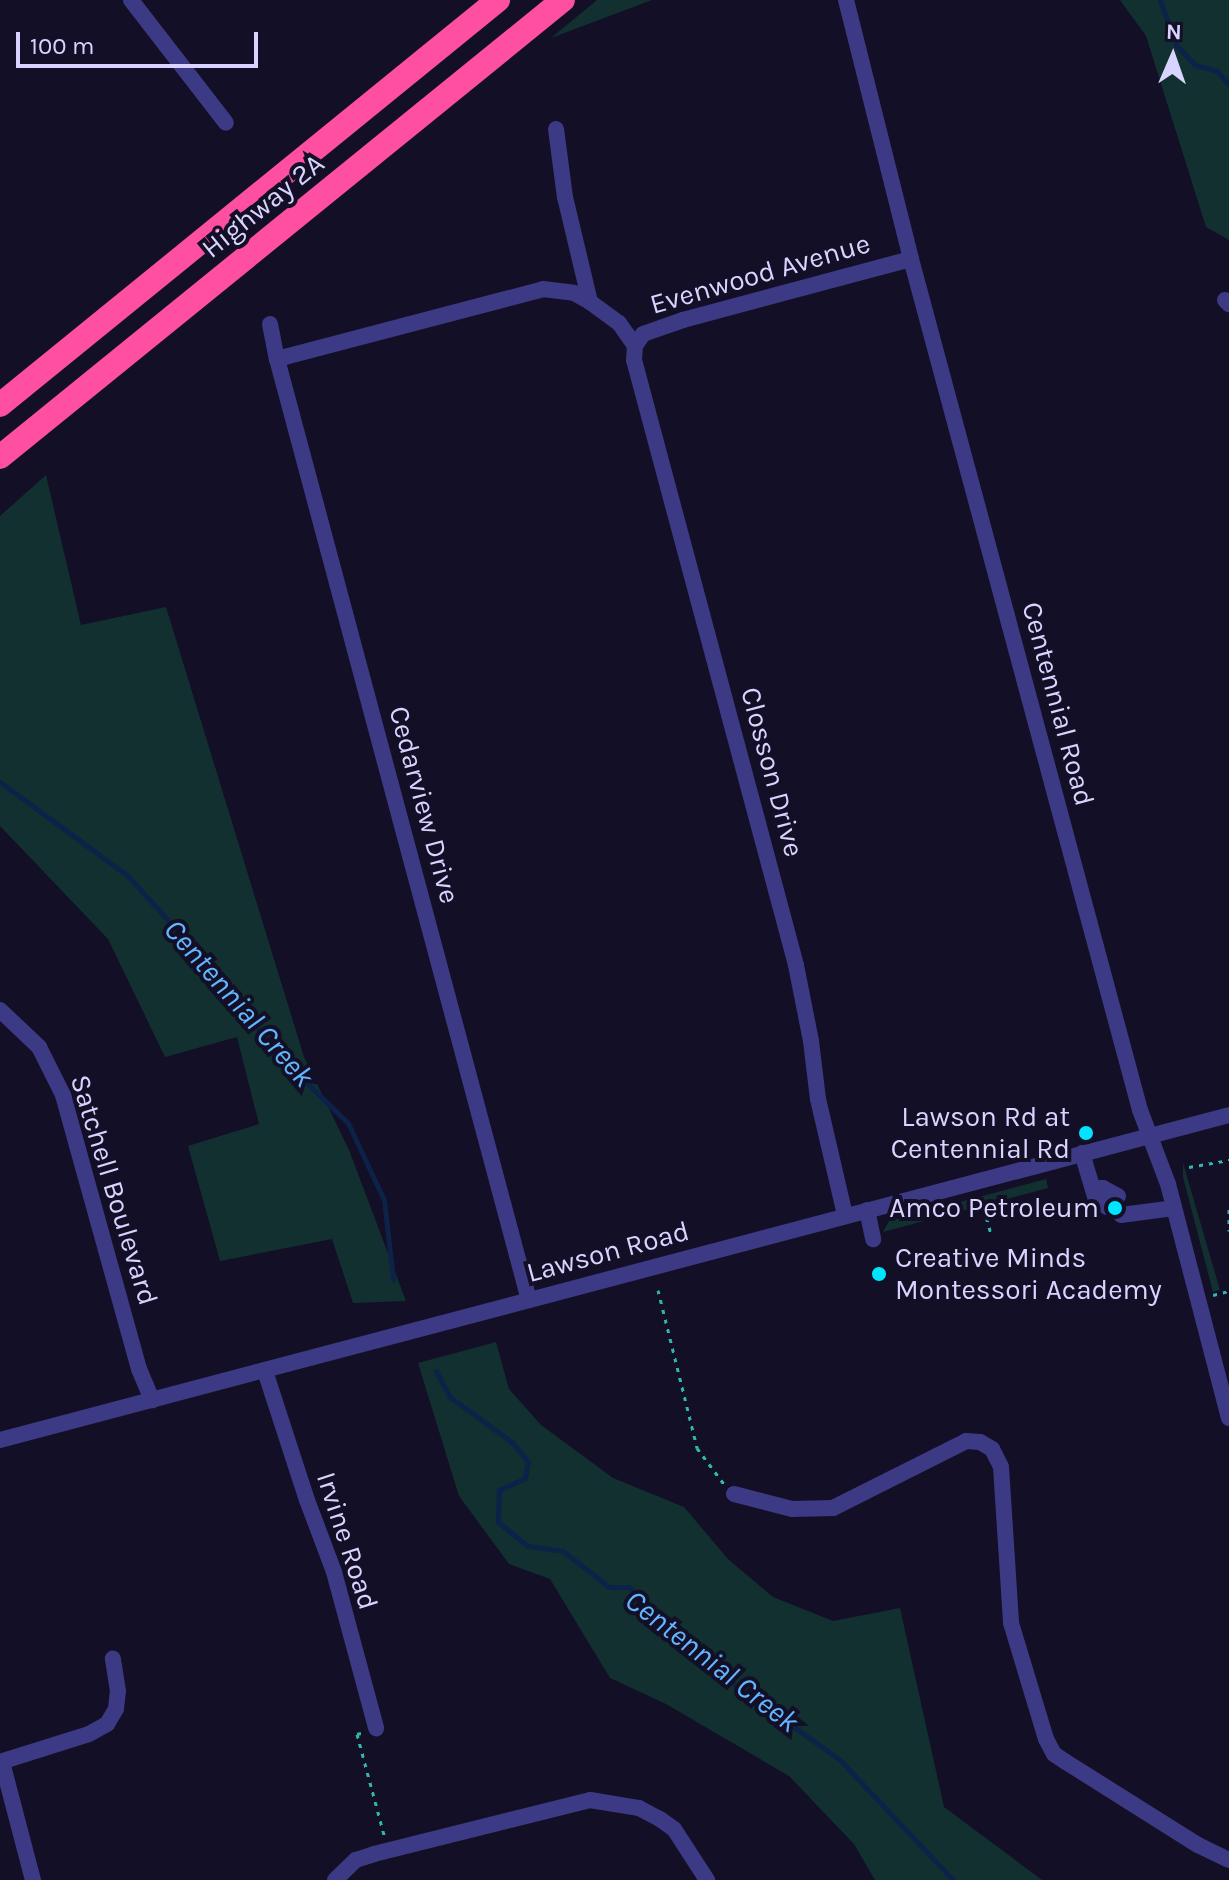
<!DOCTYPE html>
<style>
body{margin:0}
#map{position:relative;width:1229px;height:1880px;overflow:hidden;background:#130f26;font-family:Karla,sans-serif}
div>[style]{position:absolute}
.green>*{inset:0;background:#12302f}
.stream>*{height:5px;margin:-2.5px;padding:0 2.5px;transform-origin:2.5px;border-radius:2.5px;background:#0c2248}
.path>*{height:3px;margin-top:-1.5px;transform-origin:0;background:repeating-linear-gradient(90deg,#2fb8b0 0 4px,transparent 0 10px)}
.minor>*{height:16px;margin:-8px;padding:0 8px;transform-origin:8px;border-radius:8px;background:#3d3a85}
.highway>*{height:24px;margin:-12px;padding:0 12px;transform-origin:12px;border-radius:12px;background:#ff4fa3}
.dots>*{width:22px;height:22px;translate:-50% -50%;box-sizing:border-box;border:4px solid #130f26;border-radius:50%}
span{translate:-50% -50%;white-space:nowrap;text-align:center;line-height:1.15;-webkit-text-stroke:8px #130f26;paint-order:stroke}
.street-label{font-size:28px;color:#d9d4ff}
.poi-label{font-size:28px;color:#d9d4ff}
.right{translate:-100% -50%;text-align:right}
.left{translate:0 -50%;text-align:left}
.water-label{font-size:30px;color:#62b6ff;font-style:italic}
.north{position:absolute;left:1133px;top:16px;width:80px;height:80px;-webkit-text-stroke:6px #130f26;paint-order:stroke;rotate:2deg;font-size:22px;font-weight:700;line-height:32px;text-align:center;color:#d9d4ff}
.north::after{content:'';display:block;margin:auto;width:28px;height:36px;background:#d9d4ff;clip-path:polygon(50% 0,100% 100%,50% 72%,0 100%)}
.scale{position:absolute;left:16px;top:32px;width:242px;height:36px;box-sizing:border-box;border:4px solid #d9d4ff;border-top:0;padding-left:10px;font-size:24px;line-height:28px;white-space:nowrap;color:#d9d4ff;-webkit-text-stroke:6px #130f26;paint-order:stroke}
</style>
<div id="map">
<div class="green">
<i style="clip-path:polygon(597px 0,652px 0,551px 38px)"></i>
<i style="clip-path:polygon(1120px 0,1229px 0,1229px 240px,1206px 227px,1146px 36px)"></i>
<i style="clip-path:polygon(46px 475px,81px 625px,166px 607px,304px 1057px,349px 1150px,406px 1301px,353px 1303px,332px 1239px,220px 1261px,188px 1146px,259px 1124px,237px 1037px,165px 1057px,108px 939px,0 826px,0 516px)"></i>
<i style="clip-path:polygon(1183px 1163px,1220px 1290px,1213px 1292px,1183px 1177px)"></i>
<i style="clip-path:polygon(1046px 1179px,1048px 1188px,883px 1232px,889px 1221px)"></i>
<i style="clip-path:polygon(496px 1342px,509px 1389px,541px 1425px,613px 1478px,684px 1507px,728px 1559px,773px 1597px,833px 1621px,900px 1608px,944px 1807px,1042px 1880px,875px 1880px,854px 1844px,789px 1776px,666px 1704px,610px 1678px,550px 1579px,509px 1564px,459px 1496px,418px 1363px)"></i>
</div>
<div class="stream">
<i style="left:1160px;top:0;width:48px;rotate:70.4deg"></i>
<i style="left:1176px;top:45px;width:28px;rotate:46deg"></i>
<i style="left:1195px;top:65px;width:23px;rotate:15deg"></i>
<i style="left:1217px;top:71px;width:18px;rotate:49deg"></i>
<i style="left:0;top:782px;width:159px;rotate:36.3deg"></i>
<i style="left:128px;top:876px;width:140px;rotate:47.9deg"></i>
<i style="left:222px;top:980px;width:89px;rotate:53.6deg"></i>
<i style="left:275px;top:1052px;width:102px;rotate:44.2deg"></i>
<i style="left:348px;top:1123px;width:85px;rotate:64.9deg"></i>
<i style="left:384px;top:1200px;width:80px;rotate:83.5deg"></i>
<i style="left:436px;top:1371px;width:30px;rotate:62deg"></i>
<i style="left:450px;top:1397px;width:78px;rotate:36.1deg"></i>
<i style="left:513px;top:1443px;width:24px;rotate:52deg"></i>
<i style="left:528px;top:1462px;width:16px;rotate:101deg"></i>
<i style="left:525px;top:1478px;width:29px;rotate:155deg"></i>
<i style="left:499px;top:1490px;width:32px;rotate:92deg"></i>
<i style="left:498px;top:1522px;width:38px;rotate:39deg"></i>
<i style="left:528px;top:1546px;width:35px;rotate:8deg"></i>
<i style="left:563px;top:1551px;width:58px;rotate:38deg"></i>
<i style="left:609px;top:1587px;width:20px"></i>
<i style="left:629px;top:1587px;width:133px;rotate:43.2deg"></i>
<i style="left:726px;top:1678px;width:140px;rotate:35.7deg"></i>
<i style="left:840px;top:1760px;width:165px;rotate:46.7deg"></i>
</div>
<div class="path">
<i style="left:1189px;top:1167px;width:41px;rotate:-9.9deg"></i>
<i style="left:984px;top:1208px;width:27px;rotate:75deg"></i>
<i style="left:1229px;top:1209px;width:22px;rotate:90deg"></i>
<i style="left:658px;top:1290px;width:163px;rotate:76.1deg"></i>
<i style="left:697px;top:1448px;width:45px;rotate:53.1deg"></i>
<i style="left:1213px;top:1295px;width:16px;rotate:-14deg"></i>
<i style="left:361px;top:1733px;width:4px;rotate:166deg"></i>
<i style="left:357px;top:1734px;width:105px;rotate:75deg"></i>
</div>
<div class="minor">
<i style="left:131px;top:0;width:155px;rotate:52.3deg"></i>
<i style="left:846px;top:0;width:267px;rotate:75.9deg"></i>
<i style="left:911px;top:259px;width:881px;rotate:74.94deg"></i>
<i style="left:1140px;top:1110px;width:79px;rotate:69.3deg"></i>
<i style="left:1168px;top:1184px;width:242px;rotate:75.4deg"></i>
<i style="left:556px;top:129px;width:69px;rotate:82.5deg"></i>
<i style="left:565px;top:197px;width:108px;rotate:76.6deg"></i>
<i style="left:1225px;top:300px;width:6px;rotate:45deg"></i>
<i style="left:270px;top:324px;width:36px;rotate:79deg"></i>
<i style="left:277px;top:359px;width:974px;rotate:75.01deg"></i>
<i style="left:277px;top:359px;width:275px;rotate:-14.7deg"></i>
<i style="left:543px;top:289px;width:31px;rotate:7deg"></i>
<i style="left:574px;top:293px;width:18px;rotate:29deg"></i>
<i style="left:590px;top:302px;width:36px;rotate:36deg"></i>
<i style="left:619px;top:323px;width:28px;rotate:55deg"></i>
<i style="left:0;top:1010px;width:54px;rotate:43.5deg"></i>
<i style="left:39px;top:1047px;width:54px;rotate:63.4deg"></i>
<i style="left:63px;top:1095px;width:284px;rotate:74.5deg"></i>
<i style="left:139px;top:1369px;width:34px;rotate:67deg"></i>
<i style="left:1082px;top:1153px;width:49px;rotate:73.4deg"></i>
<i style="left:1096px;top:1200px;width:13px;rotate:32deg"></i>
<i style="left:1093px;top:1188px;width:10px"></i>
<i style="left:1103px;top:1188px;width:17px;rotate:28deg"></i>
<i style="left:867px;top:1210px;width:30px;rotate:78deg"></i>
<i style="left:845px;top:1215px;width:119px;rotate:-103.1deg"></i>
<i style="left:818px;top:1099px;width:58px;rotate:-96.9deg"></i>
<i style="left:811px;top:1041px;width:77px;rotate:-101.2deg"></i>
<i style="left:796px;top:965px;width:626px;rotate:-104.99deg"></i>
<i style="left:634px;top:360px;width:14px;rotate:-86deg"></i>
<i style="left:635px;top:346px;width:14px;rotate:-56deg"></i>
<i style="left:643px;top:334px;width:42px;rotate:-19.3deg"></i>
<i style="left:683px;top:320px;width:236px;rotate:-15deg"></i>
<i style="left:1121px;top:1215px;width:53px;rotate:-7.5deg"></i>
<i style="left:265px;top:1371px;width:136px;rotate:72deg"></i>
<i style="left:307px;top:1500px;width:77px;rotate:69.4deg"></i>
<i style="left:334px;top:1572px;width:162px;rotate:74.9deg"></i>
<i style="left:0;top:1440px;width:1271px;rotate:-14.81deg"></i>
<i style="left:734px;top:1494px;width:60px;rotate:14.5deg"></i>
<i style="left:792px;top:1509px;width:41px;rotate:-1.4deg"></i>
<i style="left:833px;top:1508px;width:149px;rotate:-26.7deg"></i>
<i style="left:966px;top:1441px;width:14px;rotate:4deg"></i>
<i style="left:980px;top:1442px;width:14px;rotate:30deg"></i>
<i style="left:992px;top:1449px;width:20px;rotate:63deg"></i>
<i style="left:1001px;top:1467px;width:156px;rotate:86.3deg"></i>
<i style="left:1011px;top:1623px;width:121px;rotate:73.2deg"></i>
<i style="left:1046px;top:1739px;width:17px;rotate:62deg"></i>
<i style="left:1054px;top:1754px;width:14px;rotate:34deg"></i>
<i style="left:1066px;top:1762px;width:156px;rotate:32.2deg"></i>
<i style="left:1198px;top:1845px;width:34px;rotate:26deg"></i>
<i style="left:0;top:1762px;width:93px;rotate:-17.5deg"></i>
<i style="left:89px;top:1734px;width:21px;rotate:-29deg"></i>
<i style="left:107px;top:1724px;width:17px;rotate:-59deg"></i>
<i style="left:116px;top:1709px;width:18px;rotate:-84deg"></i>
<i style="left:118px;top:1691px;width:33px;rotate:-99deg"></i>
<i style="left:2px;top:1762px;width:122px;rotate:75.3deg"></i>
<i style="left:335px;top:1880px;width:29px;rotate:-44deg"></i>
<i style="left:356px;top:1860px;width:19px;rotate:-18deg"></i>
<i style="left:374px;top:1854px;width:223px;rotate:-14deg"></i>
<i style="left:590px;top:1800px;width:50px;rotate:9.3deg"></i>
<i style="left:639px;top:1808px;width:24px;rotate:28deg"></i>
<i style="left:660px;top:1819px;width:17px;rotate:36deg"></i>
<i style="left:674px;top:1829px;width:61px;rotate:57.1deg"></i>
</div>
<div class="highway">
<i style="left:0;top:405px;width:642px;rotate:-39.12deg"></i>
<i style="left:0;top:457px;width:725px;rotate:-39.07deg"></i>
</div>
<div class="dots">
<i style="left:1086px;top:1133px;background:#00e5ff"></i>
<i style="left:1115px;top:1208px;background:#00e5ff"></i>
<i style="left:879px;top:1274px;background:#00e5ff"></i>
</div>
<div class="street-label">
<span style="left:263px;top:206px;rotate:-39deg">Highway 2A</span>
<span style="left:760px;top:274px;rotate:-16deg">Evenwood Avenue</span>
<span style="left:1058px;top:704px;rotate:75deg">Centennial Road</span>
<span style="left:772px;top:772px;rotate:75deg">Closson Drive</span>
<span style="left:424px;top:805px;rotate:75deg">Cedarview Drive</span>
<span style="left:114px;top:1190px;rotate:73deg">Satchell Boulevard</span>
<span style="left:608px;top:1252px;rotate:-15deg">Lawson Road</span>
<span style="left:347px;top:1541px;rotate:72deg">Irvine Road</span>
</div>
<div class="poi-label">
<span class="right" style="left:1070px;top:1133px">Lawson Rd at<br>Centennial Rd</span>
<span class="right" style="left:1099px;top:1208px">Amco Petroleum</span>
<span class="left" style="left:895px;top:1274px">Creative Minds<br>Montessori Academy</span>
</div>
<div class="water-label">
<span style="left:239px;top:1003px;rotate:49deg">Centennial Creek</span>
<span style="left:712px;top:1661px;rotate:38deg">Centennial Creek</span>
</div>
<div class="north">N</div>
<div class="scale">100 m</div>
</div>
